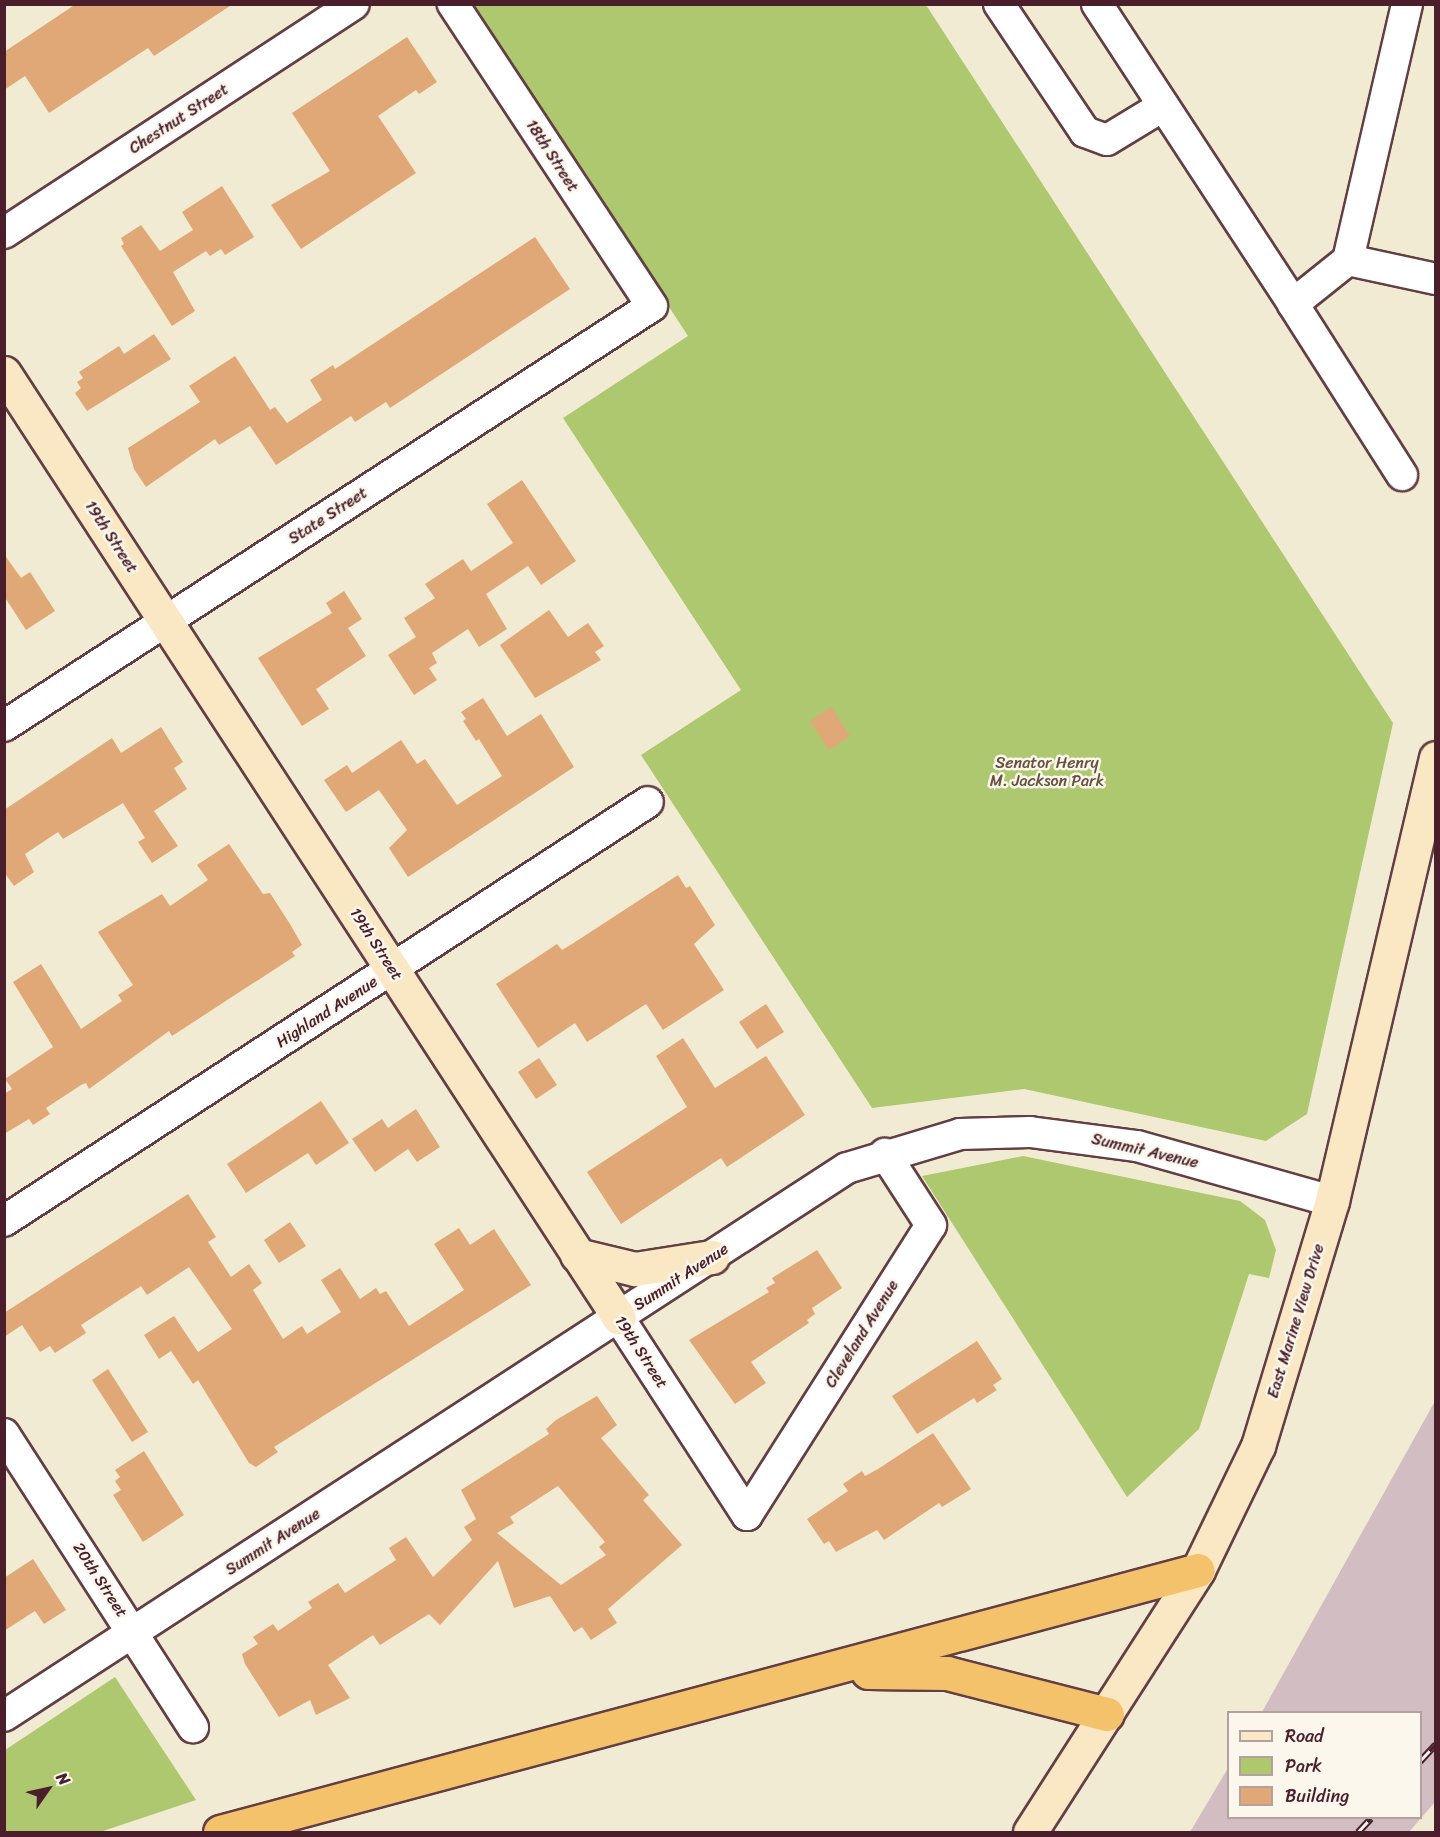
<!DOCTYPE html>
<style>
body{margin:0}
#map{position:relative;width:1440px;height:1837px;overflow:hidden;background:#f2ebd3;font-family:Sriracha,sans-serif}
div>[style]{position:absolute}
.industrial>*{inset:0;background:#d2bec2}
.green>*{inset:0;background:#adc86e}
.building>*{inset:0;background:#dfa876}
.roads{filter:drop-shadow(2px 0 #633e44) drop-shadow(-2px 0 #633e44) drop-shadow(0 2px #633e44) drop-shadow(0 -2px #633e44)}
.street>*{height:30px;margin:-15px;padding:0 15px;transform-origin:15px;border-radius:15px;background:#fff}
.secondary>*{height:33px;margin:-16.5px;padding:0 16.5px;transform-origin:16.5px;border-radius:16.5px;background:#fae7c3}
.highway>*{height:33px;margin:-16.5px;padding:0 16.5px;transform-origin:16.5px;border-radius:16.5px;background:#f3c26a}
.rail>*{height:7px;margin-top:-3.5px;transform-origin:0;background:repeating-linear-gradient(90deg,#fbf7ec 0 14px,#4a1f2b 0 28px);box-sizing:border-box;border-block:2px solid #4a1f2b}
span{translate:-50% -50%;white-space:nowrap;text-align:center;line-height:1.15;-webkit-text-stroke:5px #fbf7ec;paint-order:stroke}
.street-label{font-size:16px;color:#4a1f2b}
.park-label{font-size:16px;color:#68523f}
.frame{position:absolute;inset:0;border:6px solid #4a1f2b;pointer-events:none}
.legend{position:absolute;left:1227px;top:1711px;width:195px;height:108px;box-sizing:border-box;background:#fbf7ec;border:2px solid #b4a19f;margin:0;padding:8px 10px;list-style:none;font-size:18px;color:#4a1f2b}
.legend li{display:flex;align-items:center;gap:12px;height:30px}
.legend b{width:30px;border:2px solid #b4a19f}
.north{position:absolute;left:18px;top:1759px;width:60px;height:60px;-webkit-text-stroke:4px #fbf7ec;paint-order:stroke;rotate:56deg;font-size:16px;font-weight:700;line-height:24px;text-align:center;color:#4a1f2b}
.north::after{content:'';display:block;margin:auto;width:21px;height:27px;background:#4a1f2b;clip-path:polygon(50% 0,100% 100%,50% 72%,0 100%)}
</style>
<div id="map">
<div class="industrial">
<i style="clip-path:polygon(1435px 1401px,1435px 1802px,1409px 1832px,1190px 1832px,1228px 1768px,1228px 1818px,1420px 1818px,1420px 1712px,1262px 1712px)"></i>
</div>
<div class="green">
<i style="clip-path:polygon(472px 5px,926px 5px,1393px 723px,1307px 1114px,1266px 1141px,1024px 1089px,872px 1108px,641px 755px,741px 690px,563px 418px,688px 336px)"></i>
<i style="clip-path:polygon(1023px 1156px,1240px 1201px,1265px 1220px,1276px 1250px,1269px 1278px,1249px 1274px,1199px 1429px,1127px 1497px,922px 1176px)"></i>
<i style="clip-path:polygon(115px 1677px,196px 1800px,100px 1832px,5px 1832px,5px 1750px)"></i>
</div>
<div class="building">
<i style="clip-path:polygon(76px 4px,233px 4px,154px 56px,148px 48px,49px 113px,25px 76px,4px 90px,4px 52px)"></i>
<i style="clip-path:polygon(407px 37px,437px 82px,419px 94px,416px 90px,378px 116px,416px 173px,301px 249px,271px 205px,330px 171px,292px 113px)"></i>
<i style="clip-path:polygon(222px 186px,254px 237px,225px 255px,221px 249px,210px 256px,206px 251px,173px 272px,195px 311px,172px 326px,121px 246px,124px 244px,121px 238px,141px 225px,160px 251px,193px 230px,182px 212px)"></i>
<i style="clip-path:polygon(535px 237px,570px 289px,390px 408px,386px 402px,355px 422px,351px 416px,276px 465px,250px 426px,219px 445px,215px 439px,146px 487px,134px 469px,128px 448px,200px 402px,189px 386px,235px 356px,270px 410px,275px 407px,287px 423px,322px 400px,310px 380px,333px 365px,335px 369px)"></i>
<i style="clip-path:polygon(154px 334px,171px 359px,87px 411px,75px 393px,81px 388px,77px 382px,83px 378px,79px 372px,119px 346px,124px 354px)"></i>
<i style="clip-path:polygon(522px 480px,576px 561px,541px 585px,528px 566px,486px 594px,507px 629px,479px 647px,468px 629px,432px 653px,437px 663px,429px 668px,437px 680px,414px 695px,388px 655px,416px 637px,404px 618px,435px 598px,425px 584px,463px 559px,471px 571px,513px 543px,487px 504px)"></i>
<i style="clip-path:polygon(4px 554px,21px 578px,30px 572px,55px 611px,26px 630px,4px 596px)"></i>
<i style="clip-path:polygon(344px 591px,362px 619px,348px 628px,366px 656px,316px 689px,329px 709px,302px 726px,258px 658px,332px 613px,326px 603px)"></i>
<i style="clip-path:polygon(549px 610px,568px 637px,588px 623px,604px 646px,595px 652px,601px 660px,535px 698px,500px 645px)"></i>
<i style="clip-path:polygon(483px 698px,507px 736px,541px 714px,574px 767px,408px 877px,389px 848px,407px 830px,379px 790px,346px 812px,324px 780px,347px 765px,352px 773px,401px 740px,417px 764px,425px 759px,457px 805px,502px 776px,479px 739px,476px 741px,463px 721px,466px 719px,461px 712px)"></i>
<i style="clip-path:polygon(831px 707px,850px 736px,829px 750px,810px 721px)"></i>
<i style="clip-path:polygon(161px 727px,183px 762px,174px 768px,187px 789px,154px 811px,178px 846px,152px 863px,138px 842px,145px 838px,123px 803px,63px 839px,58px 832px,25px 854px,34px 872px,14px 886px,4px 872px,4px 810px,112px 738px,121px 753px)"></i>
<i style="clip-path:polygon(229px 844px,263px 894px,270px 893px,290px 924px,302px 945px,292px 952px,295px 956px,172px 1036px,169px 1031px,89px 1089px,86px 1083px,81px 1085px,46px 1108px,50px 1114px,33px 1125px,29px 1119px,4px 1134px,4px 1094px,12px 1089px,5px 1079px,53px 1047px,13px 982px,41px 964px,81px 1029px,122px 1001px,118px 995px,133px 985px,98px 932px,162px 894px,170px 906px,208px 880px,197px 865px)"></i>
<i style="clip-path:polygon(678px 875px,686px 888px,690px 886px,715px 925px,694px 944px,724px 990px,663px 1030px,646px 1004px,587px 1042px,575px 1023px,538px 1048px,496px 984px,557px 944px,562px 950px,572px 944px)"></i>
<i style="clip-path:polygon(766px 1004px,784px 1032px,757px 1049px,739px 1022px)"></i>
<i style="clip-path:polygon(683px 1038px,715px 1088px,766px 1056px,805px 1115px,727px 1167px,721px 1158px,621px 1224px,587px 1172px,687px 1107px,656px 1056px)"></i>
<i style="clip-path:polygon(539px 1058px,557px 1085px,536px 1099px,518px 1072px)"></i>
<i style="clip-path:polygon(321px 1101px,349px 1143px,316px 1165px,308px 1153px,246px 1193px,227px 1164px)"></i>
<i style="clip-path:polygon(416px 1109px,440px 1147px,417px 1162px,408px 1149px,375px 1172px,352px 1139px,382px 1119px,388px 1128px)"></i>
<i style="clip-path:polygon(188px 1194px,216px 1237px,208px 1242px,231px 1277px,249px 1264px,262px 1283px,253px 1290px,283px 1339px,302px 1326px,307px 1334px,341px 1312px,321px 1280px,340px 1268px,360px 1299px,376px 1288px,380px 1294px,386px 1291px,409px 1326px,464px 1290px,434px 1244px,459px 1228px,470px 1245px,494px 1229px,531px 1285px,274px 1447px,278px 1452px,256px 1467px,249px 1463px,198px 1380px,193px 1384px,171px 1351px,159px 1359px,144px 1335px,174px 1316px,198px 1352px,232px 1329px,189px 1267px,147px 1295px,141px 1286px,81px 1325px,86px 1333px,55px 1353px,50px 1346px,40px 1352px,22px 1325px,4px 1337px,4px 1313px)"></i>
<i style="clip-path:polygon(290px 1222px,306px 1246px,279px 1263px,264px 1240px)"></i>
<i style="clip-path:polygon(817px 1250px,842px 1288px,812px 1308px,815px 1314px,807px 1320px,809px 1323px,751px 1362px,766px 1383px,735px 1404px,689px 1340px,769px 1292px,766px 1288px,775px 1283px,772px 1278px)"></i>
<i style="clip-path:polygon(977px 1341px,1002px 1379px,993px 1385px,997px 1390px,977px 1403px,974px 1398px,917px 1434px,892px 1396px)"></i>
<i style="clip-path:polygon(108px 1369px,148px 1432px,132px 1442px,92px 1380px)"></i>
<i style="clip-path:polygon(evenodd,597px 1396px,617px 1425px,601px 1438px,649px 1495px,643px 1500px,682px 1545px,608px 1609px,617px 1623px,591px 1640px,582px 1627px,574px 1632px,550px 1596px,514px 1608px,498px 1561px,440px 1625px,429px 1614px,380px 1645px,373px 1635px,328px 1665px,350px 1698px,316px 1715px,310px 1700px,279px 1717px,245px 1664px,242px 1654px,258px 1644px,253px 1637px,273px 1624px,278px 1631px,312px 1608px,308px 1602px,338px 1583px,345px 1593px,396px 1560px,389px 1548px,406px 1537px,433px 1577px,472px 1540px,464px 1527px,476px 1519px,461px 1490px,549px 1434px,546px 1429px,556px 1420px,597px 1396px,558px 1486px,605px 1542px,599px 1547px,606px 1555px,561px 1585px,497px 1533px,514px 1523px,510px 1517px,558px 1486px)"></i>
<i style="clip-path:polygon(933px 1433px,971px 1489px,942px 1507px,939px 1503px,884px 1540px,877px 1530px,836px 1552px,829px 1541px,824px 1544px,807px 1519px,848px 1491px,843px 1484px,862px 1471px,865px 1476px,878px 1469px)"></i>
<i style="clip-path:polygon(144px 1451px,184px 1515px,143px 1542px,113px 1495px,121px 1490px,115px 1481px,120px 1477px,115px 1470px)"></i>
<i style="clip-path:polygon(33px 1559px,66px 1610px,44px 1624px,35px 1611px,4px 1631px,4px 1578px)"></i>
</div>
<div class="roads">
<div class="street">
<i style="left:999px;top:4px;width:154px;rotate:56.1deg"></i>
<i style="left:1085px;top:132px;width:23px;rotate:20deg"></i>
<i style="left:1107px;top:140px;width:66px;rotate:-31.3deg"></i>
<i style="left:1097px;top:4px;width:358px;rotate:56.8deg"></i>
<i style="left:1293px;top:304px;width:70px;rotate:-38.7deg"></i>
<i style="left:1348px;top:260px;width:263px;rotate:-77deg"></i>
<i style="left:4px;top:233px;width:418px;rotate:-33.2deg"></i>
<i style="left:1348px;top:260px;width:90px;rotate:12.2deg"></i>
<i style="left:1293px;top:304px;width:203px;rotate:57.5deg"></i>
<i style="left:4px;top:726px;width:772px;rotate:-32.95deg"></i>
<i style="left:652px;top:306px;width:362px;rotate:-123.4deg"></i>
<i style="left:4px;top:1221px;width:768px;rotate:-33.05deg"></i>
<i style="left:619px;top:1318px;width:235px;rotate:57deg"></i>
<i style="left:747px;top:1515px;width:343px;rotate:-57.6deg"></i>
<i style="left:931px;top:1225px;width:85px;rotate:-122.9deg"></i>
<i style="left:4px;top:1434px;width:349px;rotate:57.2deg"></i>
<i style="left:4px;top:1716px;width:1005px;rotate:-33.03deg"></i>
<i style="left:847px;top:1168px;width:118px;rotate:-16.7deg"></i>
<i style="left:960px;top:1134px;width:70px;rotate:-1.6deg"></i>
<i style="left:1030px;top:1132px;width:108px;rotate:7.5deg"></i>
<i style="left:1137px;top:1146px;width:203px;rotate:15.8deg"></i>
</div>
<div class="secondary">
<i style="left:4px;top:373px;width:1127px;rotate:56.94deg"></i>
<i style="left:577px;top:1255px;width:60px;rotate:13.6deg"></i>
<i style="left:635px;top:1269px;width:78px;rotate:-8.9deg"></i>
<i style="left:1030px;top:1832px;width:311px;rotate:-57.3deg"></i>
<i style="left:1198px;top:1570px;width:138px;rotate:-64.2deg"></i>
<i style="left:1258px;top:1446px;width:256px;rotate:-73.2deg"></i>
<i style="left:1332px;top:1201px;width:455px;rotate:-76.8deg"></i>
</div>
<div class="highway">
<i style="left:868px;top:1672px;width:79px;rotate:0.7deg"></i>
<i style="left:947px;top:1673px;width:165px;rotate:14.4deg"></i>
<i style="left:220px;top:1832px;width:1012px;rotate:-15deg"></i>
</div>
</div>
<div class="rail">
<i style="left:1420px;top:1761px;width:23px;rotate:-47deg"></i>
<i style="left:1358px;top:1832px;width:19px;rotate:-47deg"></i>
</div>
<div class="street-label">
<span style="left:179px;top:119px;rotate:-33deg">Chestnut Street</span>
<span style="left:552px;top:156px;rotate:57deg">18th Street</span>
<span style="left:328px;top:516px;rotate:-33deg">State Street</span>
<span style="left:111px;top:537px;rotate:57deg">19th Street</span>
<span style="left:376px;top:944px;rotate:57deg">19th Street</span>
<span style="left:327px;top:1012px;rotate:-33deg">Highland Avenue</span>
<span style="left:1145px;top:1151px;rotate:13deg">Summit Avenue</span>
<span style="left:681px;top:1277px;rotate:-33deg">Summit Avenue</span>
<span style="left:1296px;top:1321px;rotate:-73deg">East Marine View Drive</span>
<span style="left:862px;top:1334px;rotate:-58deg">Cleveland Avenue</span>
<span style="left:641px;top:1352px;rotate:57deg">19th Street</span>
<span style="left:273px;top:1542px;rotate:-33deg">Summit Avenue</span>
<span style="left:100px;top:1580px;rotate:57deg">20th Street</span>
</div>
<div class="park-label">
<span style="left:1047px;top:772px">Senator Henry<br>M. Jackson Park</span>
</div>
<div class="frame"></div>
<ul class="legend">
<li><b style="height:8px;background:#fae7c3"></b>Road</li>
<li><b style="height:16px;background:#adc86e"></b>Park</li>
<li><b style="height:16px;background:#dfa876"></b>Building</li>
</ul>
<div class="north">N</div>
</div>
